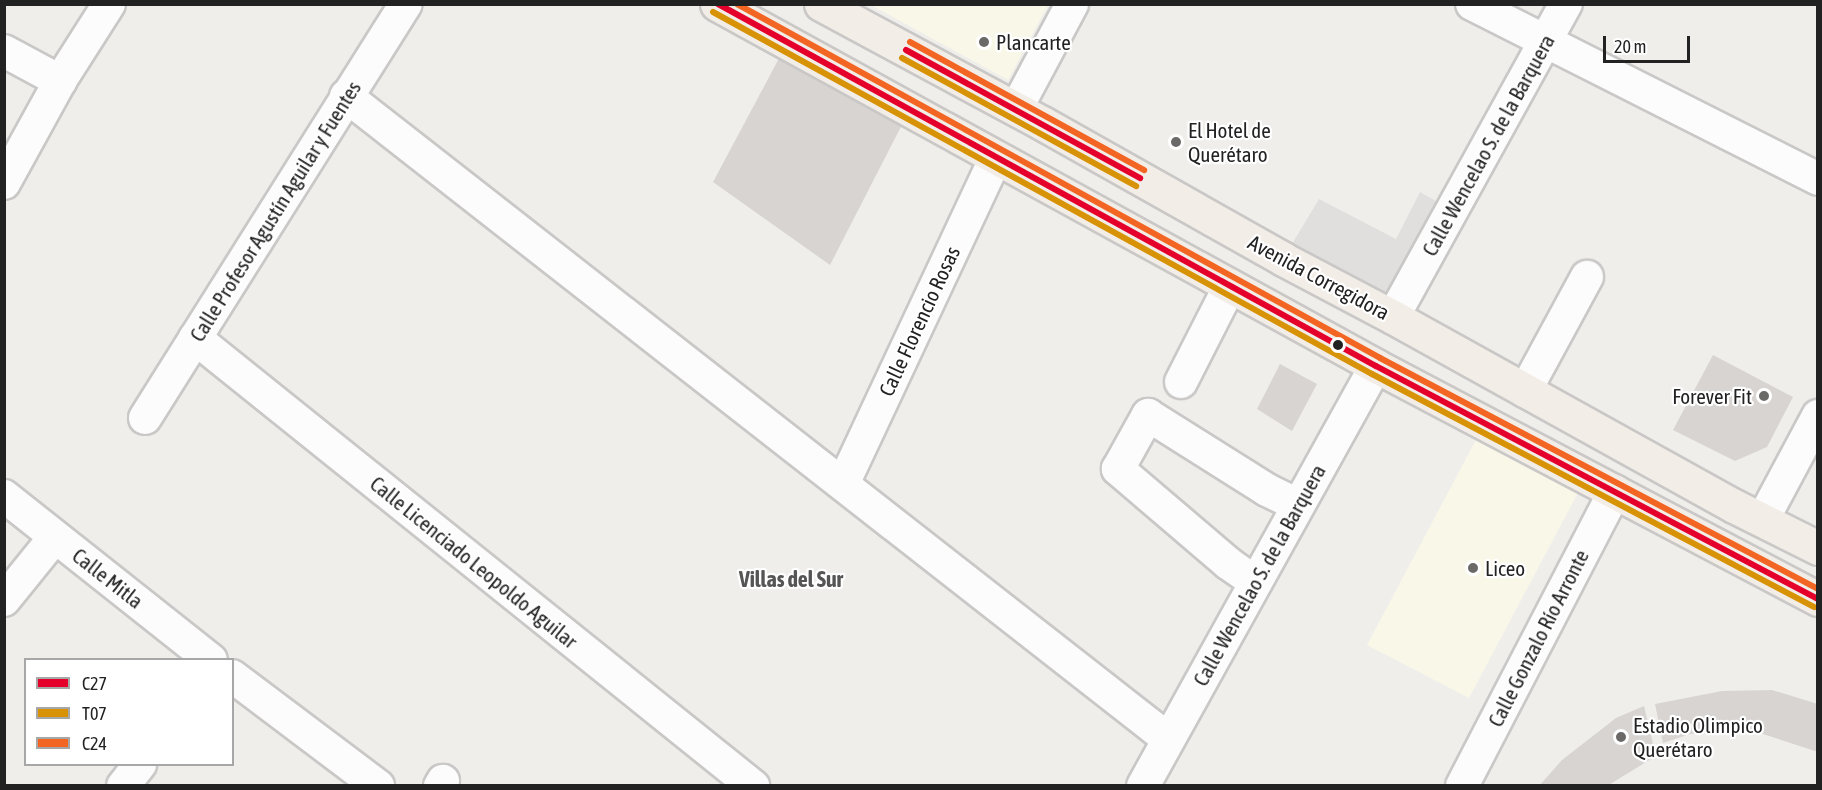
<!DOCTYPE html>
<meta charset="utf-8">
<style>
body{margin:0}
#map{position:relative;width:1822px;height:790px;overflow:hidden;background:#f0eeeb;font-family:"Asap Condensed",sans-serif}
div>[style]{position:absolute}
.education>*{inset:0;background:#f8f7e8}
.parking>*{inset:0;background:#e0dfde}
.building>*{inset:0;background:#d7d4d2}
.roads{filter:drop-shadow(2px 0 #c9c8c7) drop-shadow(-2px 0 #c9c8c7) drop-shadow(0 2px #c9c8c7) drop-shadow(0 -2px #c9c8c7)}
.minor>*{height:32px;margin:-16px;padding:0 16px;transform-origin:16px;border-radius:16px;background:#fdfcfc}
.major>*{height:33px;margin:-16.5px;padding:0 16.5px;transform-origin:16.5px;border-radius:16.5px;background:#f3ede7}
.bus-1>*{height:6px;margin:-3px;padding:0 3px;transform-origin:3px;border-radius:3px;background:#e4002b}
.bus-2>*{height:6px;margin:-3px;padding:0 3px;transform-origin:3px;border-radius:3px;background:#d79205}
.bus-3>*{height:6px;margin:-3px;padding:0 3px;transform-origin:3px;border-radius:3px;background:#f26522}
.dots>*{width:16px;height:16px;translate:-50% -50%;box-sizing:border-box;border:3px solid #fff;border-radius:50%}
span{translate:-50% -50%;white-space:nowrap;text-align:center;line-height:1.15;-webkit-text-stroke:4.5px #fff;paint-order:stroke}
.poi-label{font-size:21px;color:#222}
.left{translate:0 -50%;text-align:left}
.right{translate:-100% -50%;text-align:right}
.street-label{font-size:21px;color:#222}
.neighbourhood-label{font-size:22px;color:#555;font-weight:700}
.frame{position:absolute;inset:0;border:6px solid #222;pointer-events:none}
.legend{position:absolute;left:24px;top:658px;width:210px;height:108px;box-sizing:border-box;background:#fff;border:2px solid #a7a7a7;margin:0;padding:8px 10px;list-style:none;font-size:18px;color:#222}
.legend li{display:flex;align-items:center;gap:12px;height:30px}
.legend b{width:30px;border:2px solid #a7a7a7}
.scale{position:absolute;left:1603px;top:36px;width:87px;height:27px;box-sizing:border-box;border:3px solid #222;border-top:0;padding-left:8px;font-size:18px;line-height:21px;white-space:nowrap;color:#222;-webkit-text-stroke:4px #fff;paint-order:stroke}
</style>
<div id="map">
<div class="education">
<i style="clip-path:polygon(871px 5px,1048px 5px,1008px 80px)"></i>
<i style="clip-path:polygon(1477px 438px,1579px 491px,1469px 698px,1367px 645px)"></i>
</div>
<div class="parking">
<i style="clip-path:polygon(1420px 192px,1450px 209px,1393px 317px,1283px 259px,1319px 199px,1396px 239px)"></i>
</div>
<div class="building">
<i style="clip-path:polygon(785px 47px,907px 115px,830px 265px,713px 182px)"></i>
<i style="clip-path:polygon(1713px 355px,1793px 397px,1767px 447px,1735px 461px,1673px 430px)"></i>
<i style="clip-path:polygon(1280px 364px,1317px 384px,1292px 431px,1257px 409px)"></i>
<i style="clip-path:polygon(1772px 690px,1818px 704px,1818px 752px,1757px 732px,1732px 730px,1690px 734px,1663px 743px,1655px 704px,1722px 691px)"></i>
<i style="clip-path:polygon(1644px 706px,1656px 756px,1607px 786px,1539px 786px,1562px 760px,1616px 718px)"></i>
</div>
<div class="roads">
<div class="minor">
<i style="left:1472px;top:4px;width:388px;rotate:26.8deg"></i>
<i style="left:4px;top:51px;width:64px;rotate:28.2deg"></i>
<i style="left:346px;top:96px;width:1044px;rotate:38.03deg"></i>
<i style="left:1016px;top:109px;width:119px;rotate:-61.9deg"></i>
<i style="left:4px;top:183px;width:116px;rotate:-61.2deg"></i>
<i style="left:60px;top:81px;width:91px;rotate:-57.5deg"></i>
<i style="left:1393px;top:317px;width:358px;rotate:-61.1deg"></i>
<i style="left:195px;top:338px;width:716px;rotate:38.76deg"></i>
<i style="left:1181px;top:382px;width:108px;rotate:-63deg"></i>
<i style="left:1525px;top:391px;width:130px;rotate:-61.5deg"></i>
<i style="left:145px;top:418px;width:489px;rotate:-57.8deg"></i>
<i style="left:843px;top:484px;width:359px;rotate:-64.9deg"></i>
<i style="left:4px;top:496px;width:264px;rotate:38.4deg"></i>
<i style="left:1763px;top:519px;width:117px;rotate:-61.9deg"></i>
<i style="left:1255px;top:582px;width:33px;rotate:-145deg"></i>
<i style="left:1228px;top:563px;width:145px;rotate:-139.5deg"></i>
<i style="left:1118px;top:469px;width:62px;rotate:-60.9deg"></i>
<i style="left:1148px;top:415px;width:141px;rotate:32.2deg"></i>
<i style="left:1267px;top:490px;width:34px;rotate:26deg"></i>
<i style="left:4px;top:600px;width:81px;rotate:-51deg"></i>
<i style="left:232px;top:676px;width:183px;rotate:37deg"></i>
<i style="left:123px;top:786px;width:28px;rotate:-52deg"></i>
<i style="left:440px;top:786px;width:6px;rotate:-59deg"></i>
<i style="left:1143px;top:786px;width:480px;rotate:-61deg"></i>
<i style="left:1462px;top:786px;width:332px;rotate:-62.6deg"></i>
</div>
<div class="major">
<i style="left:717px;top:4px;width:752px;rotate:28.78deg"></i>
<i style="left:1376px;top:366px;width:500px;rotate:27.8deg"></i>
<i style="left:821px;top:4px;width:251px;rotate:28.3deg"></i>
<i style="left:1042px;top:123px;width:277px;rotate:29.4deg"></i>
<i style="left:1283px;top:259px;width:124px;rotate:27.8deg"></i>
<i style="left:1393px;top:317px;width:390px;rotate:29deg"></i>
<i style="left:1734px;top:506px;width:94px;rotate:26.6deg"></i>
</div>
</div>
<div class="bus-1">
<i style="left:718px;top:4px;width:751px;rotate:28.82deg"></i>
<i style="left:1376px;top:366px;width:500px;rotate:27.8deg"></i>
<i style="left:906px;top:50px;width:267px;rotate:28.7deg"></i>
</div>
<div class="bus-2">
<i style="left:713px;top:12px;width:752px;rotate:28.78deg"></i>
<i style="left:1372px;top:374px;width:500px;rotate:27.8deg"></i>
<i style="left:902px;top:58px;width:267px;rotate:28.7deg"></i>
</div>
<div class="bus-3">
<i style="left:737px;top:4px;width:734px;rotate:28.83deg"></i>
<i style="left:1380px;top:358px;width:495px;rotate:27.8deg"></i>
<i style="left:910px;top:42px;width:267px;rotate:28.7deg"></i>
</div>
<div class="dots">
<i style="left:984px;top:42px;background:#6a6968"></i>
<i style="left:1176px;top:142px;background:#6a6968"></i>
<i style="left:1338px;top:345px;background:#222"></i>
<i style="left:1764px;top:396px;background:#6a6968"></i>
<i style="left:1473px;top:568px;background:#6a6968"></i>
<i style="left:1621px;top:737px;background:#6a6968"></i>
</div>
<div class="poi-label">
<span class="left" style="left:996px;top:42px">Plancarte</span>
<span class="left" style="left:1188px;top:142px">El Hotel de<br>Querétaro</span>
<span class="right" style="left:1752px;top:396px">Forever Fit</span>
<span class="left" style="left:1485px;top:568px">Liceo</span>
<span class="left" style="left:1633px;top:737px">Estadio Olimpico<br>Querétaro</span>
</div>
<div class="street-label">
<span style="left:1488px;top:145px;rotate:-61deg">Calle Wencelao S. de la Barquera</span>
<span style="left:275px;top:211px;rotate:-58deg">Calle Profesor Agustín Aguilar y Fuentes</span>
<span style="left:1319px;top:277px;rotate:28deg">Avenida Corregidora</span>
<span style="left:919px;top:321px;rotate:-65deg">Calle Florencio Rosas</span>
<span style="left:474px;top:562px;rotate:39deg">Calle Licenciado Leopoldo Aguilar</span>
<span style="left:1259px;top:575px;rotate:-61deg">Calle Wencelao S. de la Barquera</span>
<span style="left:108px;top:578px;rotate:38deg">Calle Mitla</span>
<span style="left:1538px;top:638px;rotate:-63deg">Calle Gonzalo Río Arronte</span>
</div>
<div class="neighbourhood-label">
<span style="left:791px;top:580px">Villas del Sur</span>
</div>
<div class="frame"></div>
<ul class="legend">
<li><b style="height:8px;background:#e4002b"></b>C27</li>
<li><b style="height:8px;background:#d79205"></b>T07</li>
<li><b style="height:8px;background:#f26522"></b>C24</li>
</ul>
<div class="scale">20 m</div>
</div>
